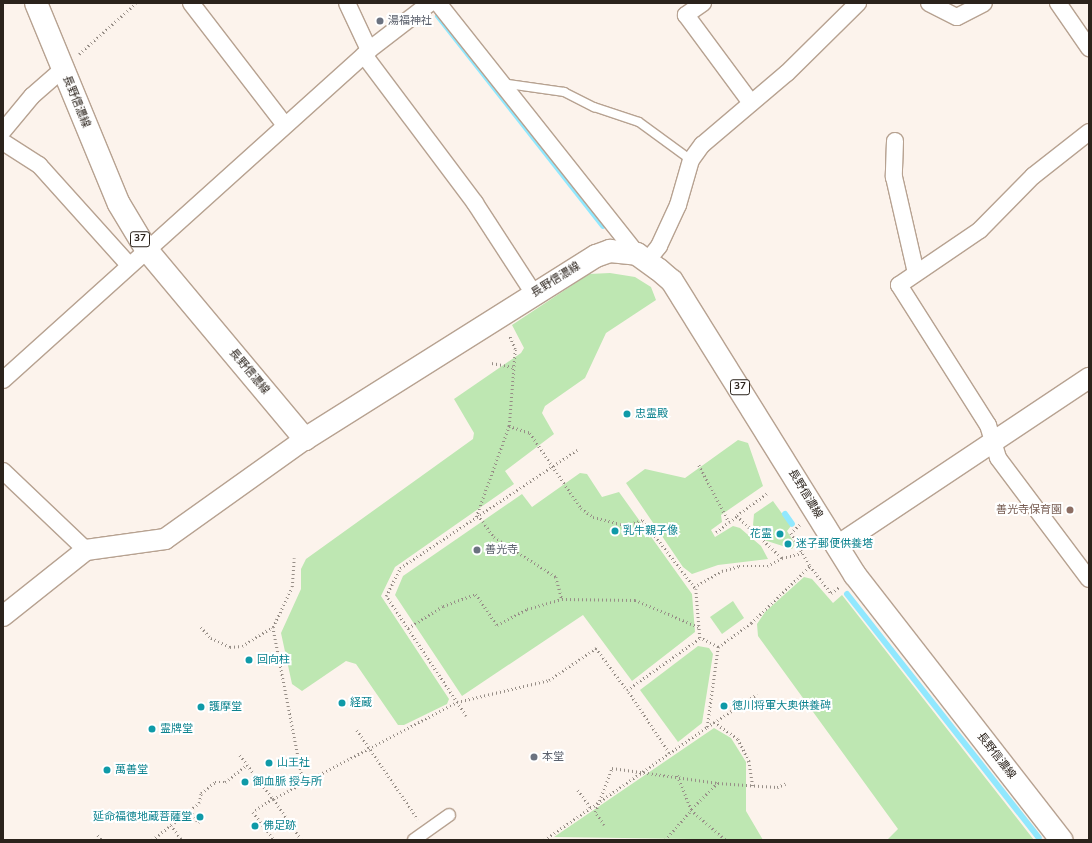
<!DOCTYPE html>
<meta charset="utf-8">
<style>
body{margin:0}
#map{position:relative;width:1092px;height:843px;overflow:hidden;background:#fcf3ec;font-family:"Nunito Sans","Noto Sans JP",sans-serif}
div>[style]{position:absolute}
.green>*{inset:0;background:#bee7b2}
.stream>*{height:6px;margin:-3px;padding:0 3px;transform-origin:3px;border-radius:3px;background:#91e8fe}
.path>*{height:2.5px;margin-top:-1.25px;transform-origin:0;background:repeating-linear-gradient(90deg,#978e87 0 1px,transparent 0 4px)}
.roads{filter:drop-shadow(1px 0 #b7a291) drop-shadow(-1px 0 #b7a291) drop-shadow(0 1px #b7a291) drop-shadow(0 -1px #b7a291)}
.service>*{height:8px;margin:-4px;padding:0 4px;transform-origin:4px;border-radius:4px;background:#fff}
.pedestrian>*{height:12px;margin:-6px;padding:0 6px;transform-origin:6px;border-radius:6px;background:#fff}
.minor>*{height:16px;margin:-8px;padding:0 8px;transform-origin:8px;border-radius:8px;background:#fff}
.tertiary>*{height:20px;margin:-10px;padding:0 10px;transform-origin:10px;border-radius:10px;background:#fff}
.primary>*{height:22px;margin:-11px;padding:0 11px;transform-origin:11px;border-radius:11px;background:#fff}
.dots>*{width:11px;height:11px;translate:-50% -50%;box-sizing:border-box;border:2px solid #fff;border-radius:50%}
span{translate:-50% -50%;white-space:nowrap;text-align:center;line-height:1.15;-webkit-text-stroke:4px #fff;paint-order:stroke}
.shield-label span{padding:1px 3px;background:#fff;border:1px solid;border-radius:3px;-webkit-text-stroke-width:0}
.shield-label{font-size:10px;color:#2b231c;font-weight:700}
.worship-label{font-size:11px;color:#5b616d}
.left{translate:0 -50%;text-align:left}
.street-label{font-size:11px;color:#2b231c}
.culture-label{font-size:11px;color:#0d838f}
.right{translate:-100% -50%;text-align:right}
.education-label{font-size:11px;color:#785e54}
.frame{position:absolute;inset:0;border:4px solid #2b231c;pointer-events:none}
</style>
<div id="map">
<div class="green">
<i style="clip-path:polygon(610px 273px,635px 277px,651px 287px,656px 300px,606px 333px,585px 378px,545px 406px,542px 413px,554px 434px,505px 471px,514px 484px,395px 567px,381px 596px,449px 699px,447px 704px,404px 725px,398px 725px,356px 664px,346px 661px,302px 691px,292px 684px,281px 633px,301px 589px,301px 569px,306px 559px,473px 439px,474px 433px,454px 399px,521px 353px,524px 348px,512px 325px,589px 274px)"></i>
<i style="clip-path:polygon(738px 440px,748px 443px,763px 486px,721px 515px,722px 522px,711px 530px,715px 537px,733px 526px,740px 528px,761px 546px,768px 559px,718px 565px,692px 574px,683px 567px,626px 483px,645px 469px,685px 478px)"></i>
<i style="clip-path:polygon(580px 473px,587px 474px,602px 497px,619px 492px,692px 594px,695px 632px,632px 681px,583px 615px,462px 696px,395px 595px,403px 576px,522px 494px,532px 507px)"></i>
<i style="clip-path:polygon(773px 501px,791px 526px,787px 531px,795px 544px,792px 549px,764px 540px,753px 525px,754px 514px)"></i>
<i style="clip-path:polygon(804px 577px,812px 579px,833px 603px,842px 595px,1034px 840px,887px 840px,898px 829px,758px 636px,757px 624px,765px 612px)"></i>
<i style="clip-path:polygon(733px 601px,744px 618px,722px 634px,710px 617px)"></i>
<i style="clip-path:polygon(698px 646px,709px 648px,713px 654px,702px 723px,678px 742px,640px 690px)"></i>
<i style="clip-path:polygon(714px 728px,731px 738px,746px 762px,746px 811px,763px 840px,554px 837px)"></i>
</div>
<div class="stream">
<i style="left:438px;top:16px;width:267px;rotate:51.8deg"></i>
<i style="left:785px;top:514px;width:12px;rotate:55deg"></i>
<i style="left:847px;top:594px;width:310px;rotate:51.8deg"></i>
</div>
<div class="path">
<i style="left:79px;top:54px;width:76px;rotate:-41.8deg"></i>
<i style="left:492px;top:363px;width:21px;rotate:11deg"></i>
<i style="left:509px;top:426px;width:22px;rotate:18deg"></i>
<i style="left:530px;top:433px;width:91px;rotate:55.8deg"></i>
<i style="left:581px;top:508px;width:15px;rotate:37deg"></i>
<i style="left:593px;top:517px;width:34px;rotate:14deg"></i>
<i style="left:626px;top:525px;width:18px;rotate:-16deg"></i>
<i style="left:643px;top:520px;width:87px;rotate:52.5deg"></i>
<i style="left:696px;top:589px;width:49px;rotate:85.3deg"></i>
<i style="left:699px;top:465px;width:64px;rotate:62.2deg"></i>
<i style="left:729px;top:522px;width:10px;rotate:-37deg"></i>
<i style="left:767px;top:494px;width:37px;rotate:144deg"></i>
<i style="left:737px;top:516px;width:62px;rotate:43deg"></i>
<i style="left:782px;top:558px;width:21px;rotate:-14deg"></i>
<i style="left:478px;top:515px;width:27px;rotate:54deg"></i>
<i style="left:494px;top:537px;width:74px;rotate:32.8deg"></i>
<i style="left:556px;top:577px;width:23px;rotate:75deg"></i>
<i style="left:562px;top:599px;width:73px;rotate:0.8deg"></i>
<i style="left:635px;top:600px;width:69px;rotate:22.9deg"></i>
<i style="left:476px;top:517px;width:97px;rotate:-70.1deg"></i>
<i style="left:509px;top:426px;width:77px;rotate:-85.5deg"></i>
<i style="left:515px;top:349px;width:15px;rotate:-113deg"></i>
<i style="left:800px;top:525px;width:12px;rotate:138deg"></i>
<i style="left:791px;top:533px;width:38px;rotate:60deg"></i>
<i style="left:810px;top:566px;width:34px;rotate:52deg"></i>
<i style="left:831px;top:593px;width:10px;rotate:-37deg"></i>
<i style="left:716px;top:532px;width:16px;rotate:-38deg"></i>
<i style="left:694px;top:587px;width:32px;rotate:-30deg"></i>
<i style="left:722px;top:571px;width:18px;rotate:-16deg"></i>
<i style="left:739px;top:566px;width:28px"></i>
<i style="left:767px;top:566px;width:17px;rotate:-28deg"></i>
<i style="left:201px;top:627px;width:15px;rotate:48deg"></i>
<i style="left:211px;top:638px;width:21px;rotate:25deg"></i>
<i style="left:230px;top:647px;width:12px;rotate:-5deg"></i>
<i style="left:242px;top:646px;width:36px;rotate:-32deg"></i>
<i style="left:273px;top:627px;width:157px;rotate:79deg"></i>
<i style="left:273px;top:627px;width:44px;rotate:-64.6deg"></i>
<i style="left:292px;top:587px;width:29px;rotate:-86deg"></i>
<i style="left:408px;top:628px;width:41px;rotate:-32.2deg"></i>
<i style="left:443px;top:606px;width:35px;rotate:-20deg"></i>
<i style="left:476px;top:594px;width:37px;rotate:56deg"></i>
<i style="left:497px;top:625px;width:34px;rotate:-28deg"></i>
<i style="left:527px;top:609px;width:36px;rotate:-16deg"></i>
<i style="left:718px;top:647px;width:41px;rotate:-36deg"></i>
<i style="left:751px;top:623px;width:82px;rotate:-44deg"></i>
<i style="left:466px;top:716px;width:144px;rotate:-123.7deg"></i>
<i style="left:386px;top:596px;width:31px;rotate:-63deg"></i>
<i style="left:400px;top:568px;width:213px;rotate:-33.7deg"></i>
<i style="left:714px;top:722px;width:29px;rotate:35deg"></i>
<i style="left:738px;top:739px;width:25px;rotate:63deg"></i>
<i style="left:749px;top:761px;width:25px;rotate:81deg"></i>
<i style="left:707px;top:727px;width:60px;rotate:-33.4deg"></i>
<i style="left:357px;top:730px;width:108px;rotate:55.6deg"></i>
<i style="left:669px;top:753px;width:76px;rotate:-123.7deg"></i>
<i style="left:627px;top:690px;width:90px;rotate:-35.5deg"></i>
<i style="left:240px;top:755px;width:55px;rotate:53.1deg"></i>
<i style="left:273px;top:799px;width:24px;rotate:147deg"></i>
<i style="left:253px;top:812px;width:35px;rotate:53deg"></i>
<i style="left:718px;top:783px;width:38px;rotate:135deg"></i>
<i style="left:691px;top:810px;width:46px;rotate:40.6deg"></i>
<i style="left:578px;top:790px;width:22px;rotate:54deg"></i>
<i style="left:190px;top:810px;width:14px;rotate:56deg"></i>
<i style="left:198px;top:822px;width:7px;rotate:-34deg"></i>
<i style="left:171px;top:825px;width:19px;rotate:54deg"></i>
<i style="left:604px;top:825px;width:16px;rotate:-125deg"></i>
<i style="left:595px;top:812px;width:47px;rotate:-68.9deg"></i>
<i style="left:612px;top:768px;width:107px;rotate:8.1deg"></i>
<i style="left:718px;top:783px;width:59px;rotate:3.9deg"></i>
<i style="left:777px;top:787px;width:9px;rotate:-21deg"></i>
<i style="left:98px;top:835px;width:6px;rotate:51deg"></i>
<i style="left:152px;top:840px;width:60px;rotate:-38.2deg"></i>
<i style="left:199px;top:803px;width:10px;rotate:-79deg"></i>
<i style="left:201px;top:793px;width:18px;rotate:-38deg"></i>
<i style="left:215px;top:782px;width:10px"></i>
<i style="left:225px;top:782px;width:28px;rotate:-38deg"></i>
<i style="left:301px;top:840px;width:50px;rotate:-124.3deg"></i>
<i style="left:273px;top:799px;width:208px;rotate:-27.8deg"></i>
<i style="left:457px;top:702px;width:95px;rotate:-13.4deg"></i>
<i style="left:549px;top:680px;width:57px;rotate:-34.2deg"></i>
<i style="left:596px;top:648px;width:52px;rotate:53.6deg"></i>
<i style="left:544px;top:840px;width:198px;rotate:-34.7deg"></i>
<i style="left:707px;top:727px;width:81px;rotate:-82.2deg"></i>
<i style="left:718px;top:647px;width:20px;rotate:-153deg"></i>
<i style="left:665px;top:840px;width:40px;rotate:-49deg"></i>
<i style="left:691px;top:810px;width:38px;rotate:-112deg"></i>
</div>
<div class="roads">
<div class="service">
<i style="left:501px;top:83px;width:64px;rotate:8.1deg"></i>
<i style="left:564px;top:92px;width:34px;rotate:27deg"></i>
<i style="left:594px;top:107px;width:47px;rotate:18.4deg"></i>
<i style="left:639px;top:122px;width:64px;rotate:36.2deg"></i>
</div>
<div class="pedestrian">
<i style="left:414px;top:840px;width:43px;rotate:-35.5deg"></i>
</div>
<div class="minor">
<i style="left:191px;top:3px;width:154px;rotate:52.4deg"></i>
<i style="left:347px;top:3px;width:52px;rotate:64.9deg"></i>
<i style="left:438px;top:3px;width:320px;rotate:51.6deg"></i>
<i style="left:703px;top:3px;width:21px;rotate:145deg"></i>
<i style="left:686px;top:15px;width:109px;rotate:53.5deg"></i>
<i style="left:929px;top:3px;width:31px;rotate:27deg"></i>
<i style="left:957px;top:17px;width:30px;rotate:-27deg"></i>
<i style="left:1058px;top:3px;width:55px;rotate:55.4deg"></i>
<i style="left:364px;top:55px;width:185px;rotate:53.1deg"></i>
<i style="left:475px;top:203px;width:108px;rotate:57deg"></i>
<i style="left:3px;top:131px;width:45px;rotate:-50.4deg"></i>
<i style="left:32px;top:96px;width:41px;rotate:-41.1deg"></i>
<i style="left:1089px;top:132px;width:71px;rotate:141.8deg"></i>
<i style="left:1033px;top:176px;width:76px;rotate:134.5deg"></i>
<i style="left:980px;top:230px;width:98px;rotate:145.8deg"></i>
<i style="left:899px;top:285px;width:166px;rotate:57.6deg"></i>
<i style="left:988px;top:425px;width:34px;rotate:73deg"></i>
<i style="left:998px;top:458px;width:151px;rotate:53.1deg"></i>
<i style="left:895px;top:141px;width:36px;rotate:92deg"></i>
<i style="left:894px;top:177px;width:98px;rotate:77.1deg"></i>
<i style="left:3px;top:142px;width:43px;rotate:32.6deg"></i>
<i style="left:39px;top:165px;width:135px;rotate:48deg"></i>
<i style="left:647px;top:261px;width:19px;rotate:-51deg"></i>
<i style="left:659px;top:246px;width:45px;rotate:-65.1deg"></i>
<i style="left:678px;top:205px;width:47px;rotate:-73.9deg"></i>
<i style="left:691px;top:160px;width:19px;rotate:-54deg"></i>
<i style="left:702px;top:145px;width:111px;rotate:-40.3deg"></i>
<i style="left:787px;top:73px;width:100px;rotate:-44.6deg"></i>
<i style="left:3px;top:380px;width:493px;rotate:-42deg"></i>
<i style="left:369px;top:50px;width:77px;rotate:-37.6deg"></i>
<i style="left:3px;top:471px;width:115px;rotate:43.6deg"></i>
</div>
<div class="tertiary">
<i style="left:837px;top:546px;width:303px;rotate:-33.7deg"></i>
<i style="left:3px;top:616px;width:106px;rotate:-38.5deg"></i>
<i style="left:86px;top:550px;width:80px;rotate:-7.9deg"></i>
<i style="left:165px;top:539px;width:172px;rotate:-35.5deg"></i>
</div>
<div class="primary">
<i style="left:36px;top:3px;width:217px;rotate:67.6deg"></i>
<i style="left:119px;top:204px;width:52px;rotate:59deg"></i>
<i style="left:146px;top:249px;width:248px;rotate:50.1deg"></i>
<i style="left:305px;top:439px;width:344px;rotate:-32.2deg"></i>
<i style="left:596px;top:256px;width:15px;rotate:-20deg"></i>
<i style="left:610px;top:251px;width:27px;rotate:6deg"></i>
<i style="left:637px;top:254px;width:26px;rotate:36deg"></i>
<i style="left:658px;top:269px;width:18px;rotate:41deg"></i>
<i style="left:672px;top:281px;width:346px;rotate:58.1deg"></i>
<i style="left:855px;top:575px;width:336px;rotate:52.1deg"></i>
</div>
</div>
<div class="dots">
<i style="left:380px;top:21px;background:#6b7280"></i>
<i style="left:627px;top:414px;background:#0f9aa8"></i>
<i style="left:1070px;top:510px;background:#8d6e63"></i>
<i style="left:615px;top:531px;background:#0f9aa8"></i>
<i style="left:780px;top:534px;background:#0f9aa8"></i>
<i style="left:788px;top:544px;background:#0f9aa8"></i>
<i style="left:477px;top:550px;background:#6b7280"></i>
<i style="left:249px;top:660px;background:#0f9aa8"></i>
<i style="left:342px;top:703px;background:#0f9aa8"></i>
<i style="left:724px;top:706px;background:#0f9aa8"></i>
<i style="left:201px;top:707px;background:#0f9aa8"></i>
<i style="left:152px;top:729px;background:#0f9aa8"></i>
<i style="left:534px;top:757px;background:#6b7280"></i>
<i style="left:269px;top:763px;background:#0f9aa8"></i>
<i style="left:107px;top:770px;background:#0f9aa8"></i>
<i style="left:245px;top:782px;background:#0f9aa8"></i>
<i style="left:200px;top:817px;background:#0f9aa8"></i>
<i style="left:255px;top:826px;background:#0f9aa8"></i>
</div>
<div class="shield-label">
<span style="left:140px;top:239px">37</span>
<span style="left:740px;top:387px">37</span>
</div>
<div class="worship-label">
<span class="left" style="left:388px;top:21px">湯福神社</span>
<span class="left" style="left:485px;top:550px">善光寺</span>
<span class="left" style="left:542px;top:757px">本堂</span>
</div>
<div class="street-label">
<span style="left:76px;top:102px;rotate:68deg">長野信濃線</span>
<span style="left:556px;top:280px;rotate:-32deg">長野信濃線</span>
<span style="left:249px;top:372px;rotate:50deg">長野信濃線</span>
<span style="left:805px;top:494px;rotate:59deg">長野信濃線</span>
<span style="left:996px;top:756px;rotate:52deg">長野信濃線</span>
</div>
<div class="culture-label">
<span class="left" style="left:635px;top:414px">忠霊殿</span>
<span class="left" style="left:623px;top:531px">乳牛親子像</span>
<span class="right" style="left:772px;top:534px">花霊</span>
<span class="left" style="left:796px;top:544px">迷子郵便供養塔</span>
<span class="left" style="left:257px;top:660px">回向柱</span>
<span class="left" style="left:350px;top:703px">経蔵</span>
<span class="left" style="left:732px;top:706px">徳川将軍大奥供養碑</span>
<span class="left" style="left:209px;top:707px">護摩堂</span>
<span class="left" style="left:160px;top:729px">霊牌堂</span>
<span class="left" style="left:277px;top:763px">山王社</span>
<span class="left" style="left:115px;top:770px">萬善堂</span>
<span class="left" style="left:253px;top:782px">御血脈 授与所</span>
<span class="right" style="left:192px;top:817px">延命福徳地蔵菩薩堂</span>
<span class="left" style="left:263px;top:826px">佛足跡</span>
</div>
<div class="education-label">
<span class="right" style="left:1062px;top:510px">善光寺保育園</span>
</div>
<div class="frame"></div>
</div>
